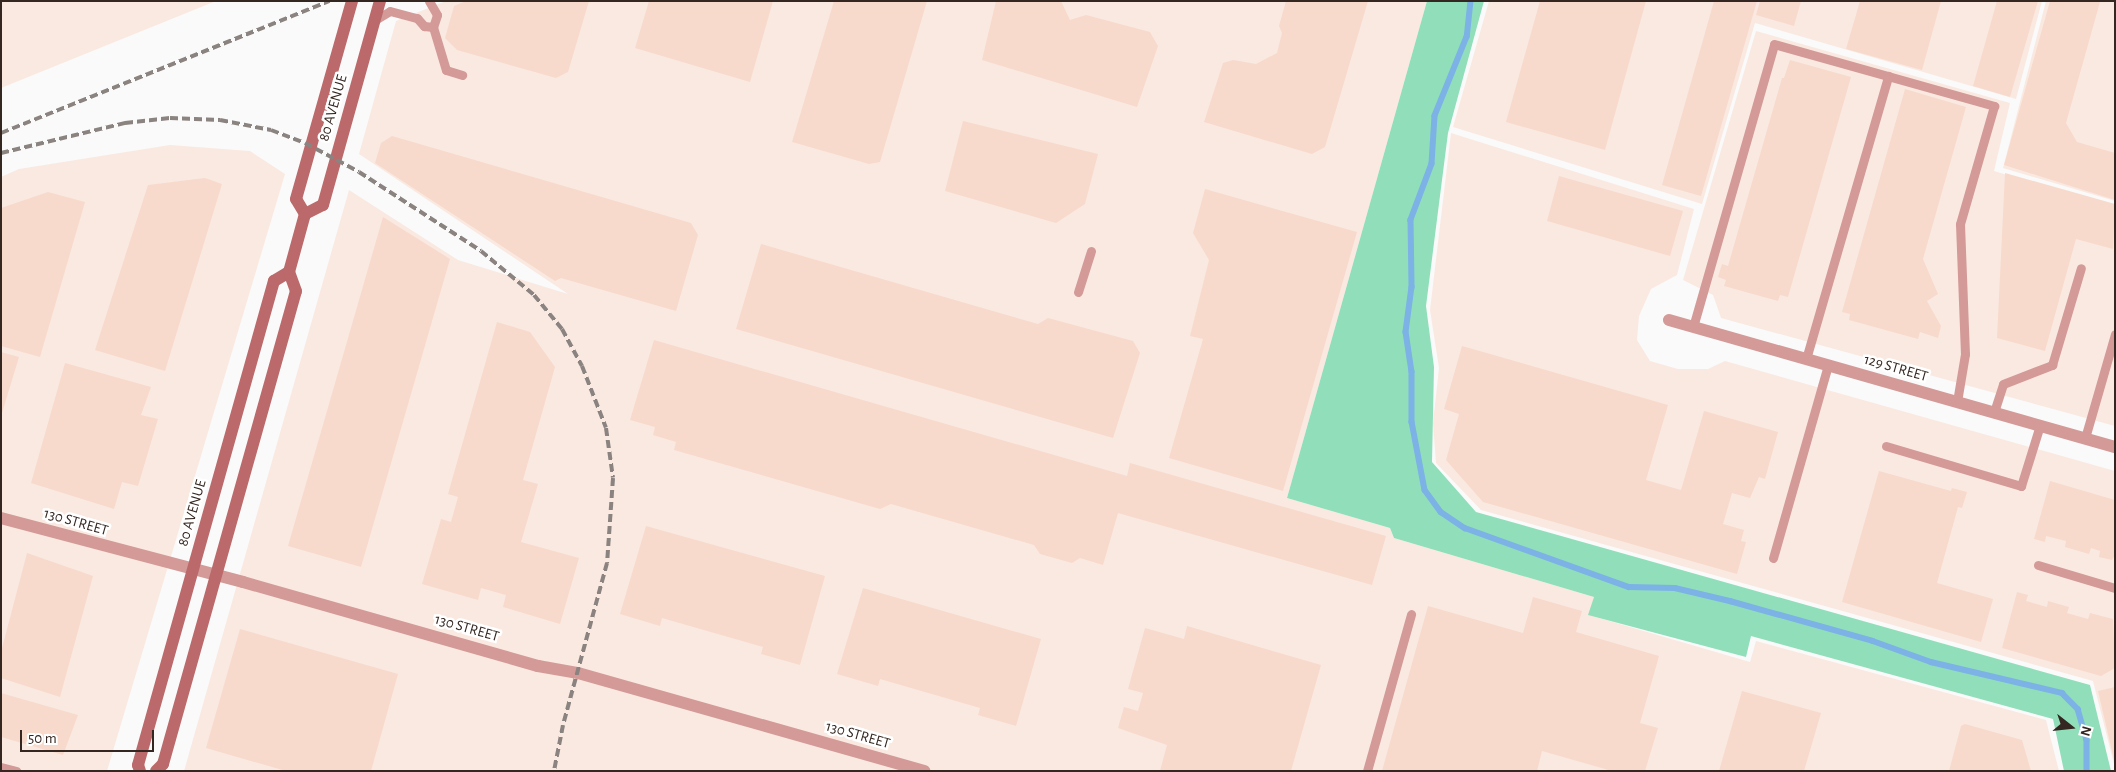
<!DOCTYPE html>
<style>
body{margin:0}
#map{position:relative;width:2116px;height:772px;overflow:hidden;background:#fafafa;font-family:"Alegreya Sans",sans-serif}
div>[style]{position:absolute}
.built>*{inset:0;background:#fae9e1}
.forest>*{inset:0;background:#90dfba}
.stream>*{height:5.5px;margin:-2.75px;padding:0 2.75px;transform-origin:2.75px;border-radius:2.75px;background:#7cb2e6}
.building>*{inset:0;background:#f7dacc}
.lane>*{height:9px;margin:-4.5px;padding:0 4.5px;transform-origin:4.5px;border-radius:4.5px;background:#d39a98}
.street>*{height:12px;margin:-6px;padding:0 6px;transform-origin:6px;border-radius:6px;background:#d39a98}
.secondary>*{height:12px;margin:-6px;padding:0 6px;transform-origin:6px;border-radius:6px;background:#bb696a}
.rail>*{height:4px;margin-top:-2px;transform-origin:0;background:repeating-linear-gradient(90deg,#8a8380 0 8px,transparent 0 12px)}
span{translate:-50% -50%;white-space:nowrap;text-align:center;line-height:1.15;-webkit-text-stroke:5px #fff;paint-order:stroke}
.street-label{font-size:15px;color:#342721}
.frame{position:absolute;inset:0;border:2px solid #342721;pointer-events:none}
.north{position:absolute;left:2046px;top:702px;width:50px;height:50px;-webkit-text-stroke:4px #fff;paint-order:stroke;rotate:106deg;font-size:14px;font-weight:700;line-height:20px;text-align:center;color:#342721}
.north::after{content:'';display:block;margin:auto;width:18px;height:22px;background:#342721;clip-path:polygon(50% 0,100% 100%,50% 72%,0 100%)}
.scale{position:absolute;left:20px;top:730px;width:134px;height:22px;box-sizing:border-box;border:2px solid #342721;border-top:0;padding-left:6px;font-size:15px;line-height:18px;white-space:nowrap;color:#342721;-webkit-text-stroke:4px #fff;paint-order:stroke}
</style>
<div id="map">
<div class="built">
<i style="clip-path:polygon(1px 1px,216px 1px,1px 88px)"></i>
<i style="clip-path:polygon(446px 1px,1427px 1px,1287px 498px,1390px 528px,1394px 538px,1594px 597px,1589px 615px,1750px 662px,1756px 641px,2046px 720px,2059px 771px,184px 771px,349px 190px,458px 260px,568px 294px,359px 154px,396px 21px)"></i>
<i style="clip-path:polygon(1489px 1px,2042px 1px,2016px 99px,1755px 23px,1702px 204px,1453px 127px)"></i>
<i style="clip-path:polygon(2046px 1px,2115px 1px,2115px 201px,2003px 168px)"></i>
<i style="clip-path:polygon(1756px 31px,2010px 103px,1994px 171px,2115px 207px,2115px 426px,1721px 318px,1713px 295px,1683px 280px)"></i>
<i style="clip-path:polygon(1451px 133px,1694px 209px,1677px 275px,1651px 289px,1639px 316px,1637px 340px,1650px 361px,1678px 369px,1708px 369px,1725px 361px,2115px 471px,2115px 768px,2093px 681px,1481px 510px,1436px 463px,1433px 423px,1439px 368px,1430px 310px)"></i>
<i style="clip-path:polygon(170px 145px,250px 151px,285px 174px,107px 771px,1px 771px,1px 177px,19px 169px)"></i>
</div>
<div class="forest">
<i style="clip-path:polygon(1427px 1px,1484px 1px,1448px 133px,1426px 306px,1434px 367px,1432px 462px,1476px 512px,2090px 685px,2111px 771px,2064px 771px,2053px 719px,1751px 636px,1746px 657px,1588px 615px,1594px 597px,1394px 538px,1390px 528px,1287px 498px)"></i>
</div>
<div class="stream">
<i style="left:1471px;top:1px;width:36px;rotate:96deg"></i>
<i style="left:1467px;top:37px;width:85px;rotate:112.1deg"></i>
<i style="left:1435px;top:116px;width:48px;rotate:93.6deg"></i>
<i style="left:1432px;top:164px;width:60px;rotate:110.6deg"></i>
<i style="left:1411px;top:220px;width:67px;rotate:89.1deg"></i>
<i style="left:1412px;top:287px;width:45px;rotate:97.6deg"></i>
<i style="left:1406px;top:332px;width:40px;rotate:81.5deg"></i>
<i style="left:1412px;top:372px;width:50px;rotate:90deg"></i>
<i style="left:1412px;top:422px;width:69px;rotate:79.2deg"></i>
<i style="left:1425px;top:490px;width:27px;rotate:54deg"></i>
<i style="left:1441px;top:512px;width:29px;rotate:34deg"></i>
<i style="left:1465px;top:528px;width:174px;rotate:19.8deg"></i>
<i style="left:1629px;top:587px;width:46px;rotate:1.2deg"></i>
<i style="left:1675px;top:588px;width:57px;rotate:13.3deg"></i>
<i style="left:1730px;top:601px;width:148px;rotate:15.6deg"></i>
<i style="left:1873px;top:641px;width:62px;rotate:19.9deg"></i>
<i style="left:1931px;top:662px;width:135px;rotate:13.3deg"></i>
<i style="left:2062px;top:693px;width:23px;rotate:45deg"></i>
<i style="left:2078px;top:709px;width:32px;rotate:74deg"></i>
<i style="left:2087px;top:740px;width:31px;rotate:90deg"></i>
</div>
<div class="building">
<i style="clip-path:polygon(466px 1px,589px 1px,568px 72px,556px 78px,457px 50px,445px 38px,454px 6px)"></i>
<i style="clip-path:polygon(649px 1px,773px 1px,750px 82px,635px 48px)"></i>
<i style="clip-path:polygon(834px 1px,927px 1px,880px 162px,869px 164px,792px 142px)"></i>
<i style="clip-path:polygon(996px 1px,1061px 1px,1070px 20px,1086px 15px,1150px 32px,1158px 46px,1137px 107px,982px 60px)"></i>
<i style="clip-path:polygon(1286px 1px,1368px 1px,1325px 147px,1312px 154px,1204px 122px,1223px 63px,1233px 60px,1256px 64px,1277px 53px,1282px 33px,1279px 26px)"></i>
<i style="clip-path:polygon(1540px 1px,1646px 1px,1605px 150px,1506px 122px)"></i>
<i style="clip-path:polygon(1714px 1px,1757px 1px,1701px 196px,1662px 185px)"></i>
<i style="clip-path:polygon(1760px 1px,1801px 1px,1794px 26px,1756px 15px)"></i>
<i style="clip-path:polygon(1860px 1px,1941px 1px,1922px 70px,1846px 49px)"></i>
<i style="clip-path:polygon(1997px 1px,2038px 1px,2010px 97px,1973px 86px)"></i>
<i style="clip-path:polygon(2050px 1px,2100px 2px,2066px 123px,2077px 142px,2115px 153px,2115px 200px,2004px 165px)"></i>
<i style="clip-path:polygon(1790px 60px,1851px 77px,1788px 297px,1780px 295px,1778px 301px,1724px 286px,1726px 280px,1718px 277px,1722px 264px,1728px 266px,1782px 78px,1784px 78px)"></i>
<i style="clip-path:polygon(1905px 89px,1966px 107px,1923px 259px,1938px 294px,1927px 301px,1941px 326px,1938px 338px,1920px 332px,1918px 339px,1849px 320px,1850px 314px,1842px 312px)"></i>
<i style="clip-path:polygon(963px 121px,1098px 154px,1085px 204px,1056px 223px,945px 191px)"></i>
<i style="clip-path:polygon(392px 136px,691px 223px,698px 235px,676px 311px,561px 278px,555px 281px,375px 163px,381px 143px)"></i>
<i style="clip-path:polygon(2005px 173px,2115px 204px,2113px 249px,2076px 239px,2045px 351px,1997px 338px)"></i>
<i style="clip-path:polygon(1559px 176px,1683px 211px,1670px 256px,1547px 221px)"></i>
<i style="clip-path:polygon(205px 178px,222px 184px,165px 371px,95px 350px,148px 185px)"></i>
<i style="clip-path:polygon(1205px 189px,1357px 232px,1283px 491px,1169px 458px,1203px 339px,1190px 336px,1209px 260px,1193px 233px)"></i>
<i style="clip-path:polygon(48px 192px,85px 202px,40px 357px,1px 346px,1px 208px)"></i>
<i style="clip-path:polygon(383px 217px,450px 259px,361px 567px,288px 546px)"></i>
<i style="clip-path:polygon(761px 244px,1038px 324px,1048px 318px,1133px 341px,1140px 353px,1113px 438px,736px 329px)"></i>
<i style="clip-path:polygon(497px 322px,530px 332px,555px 367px,523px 480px,538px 484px,521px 542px,579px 558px,560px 624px,503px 607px,506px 595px,481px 588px,478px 600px,422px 584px,441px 519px,451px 522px,458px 497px,448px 494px)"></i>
<i style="clip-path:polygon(654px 340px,1127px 476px,1130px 463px,1386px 536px,1372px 585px,1118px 513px,1103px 565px,1080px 558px,1072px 563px,1040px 554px,1034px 545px,891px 504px,880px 509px,674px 450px,676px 442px,653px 435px,655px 427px,630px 420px)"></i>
<i style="clip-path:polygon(1462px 346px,1668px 405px,1646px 480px,1681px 490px,1704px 411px,1778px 432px,1765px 479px,1759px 477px,1750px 498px,1732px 493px,1723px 524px,1744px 530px,1741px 541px,1746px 542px,1737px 574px,1483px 502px,1446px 460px,1459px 414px,1444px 409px)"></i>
<i style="clip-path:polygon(1px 352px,19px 357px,2px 413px,1px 412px)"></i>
<i style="clip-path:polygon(65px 363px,151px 387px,141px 415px,158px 419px,138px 486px,122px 482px,114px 509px,31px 483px)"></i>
<i style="clip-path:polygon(1879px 471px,1951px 491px,1952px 488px,1967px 492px,1962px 508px,1958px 507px,1937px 583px,1993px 599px,1981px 642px,1842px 602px)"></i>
<i style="clip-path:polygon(2050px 481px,2115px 500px,2115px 555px,2112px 560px,2099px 557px,2100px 551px,2091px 548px,2089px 554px,2065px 547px,2066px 541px,2046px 536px,2045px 542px,2034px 539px)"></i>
<i style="clip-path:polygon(646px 526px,825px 576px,800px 665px,761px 654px,763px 647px,662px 618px,660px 626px,620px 614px)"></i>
<i style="clip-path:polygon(27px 553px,93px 576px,60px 697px,1px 678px,1px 652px)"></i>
<i style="clip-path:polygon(863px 588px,1041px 639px,1016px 726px,978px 715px,980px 708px,880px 679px,878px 686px,837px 674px)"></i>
<i style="clip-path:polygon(2017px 592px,2028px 595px,2026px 601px,2047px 607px,2048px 601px,2069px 607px,2067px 613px,2088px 619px,2090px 613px,2113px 619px,2115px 668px,2101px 676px,2002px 648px)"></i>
<i style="clip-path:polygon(1533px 597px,1582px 611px,1576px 632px,1659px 656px,1640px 723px,1658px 728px,1645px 771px,1612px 771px,1542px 751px,1537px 771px,1382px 771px,1428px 606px,1523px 633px)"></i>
<i style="clip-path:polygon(1187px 626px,1321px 665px,1291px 771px,1160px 771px,1167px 745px,1118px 728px,1124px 707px,1138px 711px,1143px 693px,1128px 689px,1145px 628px,1184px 639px)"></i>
<i style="clip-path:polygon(240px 629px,398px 674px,371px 771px,286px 771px,206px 748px)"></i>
<i style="clip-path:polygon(2115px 687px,2115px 760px,2114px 760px,2098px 691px)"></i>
<i style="clip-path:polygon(1742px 691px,1821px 713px,1804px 771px,1719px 771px)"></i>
<i style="clip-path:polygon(1px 693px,78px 715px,63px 755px,1px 737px)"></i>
<i style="clip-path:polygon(1965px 724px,2022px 740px,2031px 771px,1949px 771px,1961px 726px)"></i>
</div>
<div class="lane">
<i style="left:429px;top:1px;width:16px;rotate:60deg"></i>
<i style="left:437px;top:15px;width:13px;rotate:108deg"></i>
<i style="left:433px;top:27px;width:45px;rotate:73.2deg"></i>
<i style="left:446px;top:70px;width:17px;rotate:17deg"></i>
<i style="left:375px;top:20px;width:17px;rotate:-31deg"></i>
<i style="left:390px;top:11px;width:28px;rotate:15deg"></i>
<i style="left:417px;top:18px;width:11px;rotate:49deg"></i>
<i style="left:424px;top:26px;width:9px;rotate:6deg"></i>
<i style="left:1078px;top:292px;width:43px;rotate:-72.4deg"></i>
<i style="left:1693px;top:327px;width:294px;rotate:-74deg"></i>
<i style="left:1774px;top:44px;width:229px;rotate:15.7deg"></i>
<i style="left:1994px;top:106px;width:123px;rotate:106.1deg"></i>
<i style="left:1960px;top:224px;width:130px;rotate:87.8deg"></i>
<i style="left:1965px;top:354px;width:49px;rotate:99.5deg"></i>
<i style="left:1806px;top:359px;width:295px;rotate:-73.8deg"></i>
<i style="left:1994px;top:412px;width:29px;rotate:-72deg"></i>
<i style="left:2003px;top:384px;width:53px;rotate:-21.2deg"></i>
<i style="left:2052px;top:365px;width:101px;rotate:-73.4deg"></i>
<i style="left:2085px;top:438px;width:108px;rotate:-73.9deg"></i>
<i style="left:1886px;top:446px;width:141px;rotate:16.5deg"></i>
<i style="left:2021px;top:486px;width:64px;rotate:-72.7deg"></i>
<i style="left:1773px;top:558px;width:201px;rotate:-74.1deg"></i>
<i style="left:2038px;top:565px;width:80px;rotate:16.6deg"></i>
<i style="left:1px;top:767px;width:16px;rotate:15deg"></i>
<i style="left:1367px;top:771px;width:163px;rotate:-74.3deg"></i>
</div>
<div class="street">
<i style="left:1669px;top:320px;width:464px;rotate:15.9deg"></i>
<i style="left:1px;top:518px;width:250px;rotate:14.8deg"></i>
<i style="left:243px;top:582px;width:307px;rotate:15.9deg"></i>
<i style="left:538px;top:666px;width:41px;rotate:9.9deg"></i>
<i style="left:578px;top:673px;width:360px;rotate:15.8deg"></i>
</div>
<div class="secondary">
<i style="left:305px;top:214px;width:17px;rotate:-121deg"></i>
<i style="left:296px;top:199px;width:206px;rotate:-74.2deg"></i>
<i style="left:140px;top:771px;width:6px;rotate:-108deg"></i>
<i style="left:138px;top:765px;width:503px;rotate:-74.31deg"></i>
<i style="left:274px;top:281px;width:17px;rotate:-31deg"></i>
<i style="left:289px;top:272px;width:60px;rotate:-74.6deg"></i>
<i style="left:305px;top:214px;width:20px;rotate:-27deg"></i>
<i style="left:323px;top:205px;width:212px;rotate:-74.4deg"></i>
<i style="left:156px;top:771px;width:10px;rotate:-45deg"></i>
<i style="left:163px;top:764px;width:491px;rotate:-74.3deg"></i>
<i style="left:296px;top:291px;width:20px;rotate:-110deg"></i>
</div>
<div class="rail">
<i style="left:1px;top:133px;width:354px;rotate:-21.9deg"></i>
<i style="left:1px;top:153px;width:128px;rotate:-13.6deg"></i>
<i style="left:125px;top:123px;width:45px;rotate:-6.3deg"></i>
<i style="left:170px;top:118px;width:50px;rotate:2.3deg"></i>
<i style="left:220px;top:120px;width:52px;rotate:11.1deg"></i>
<i style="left:271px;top:130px;width:36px;rotate:21deg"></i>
<i style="left:305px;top:143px;width:61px;rotate:28.2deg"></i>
<i style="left:359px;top:172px;width:145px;rotate:32.9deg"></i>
<i style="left:481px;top:251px;width:69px;rotate:39.7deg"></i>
<i style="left:534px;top:295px;width:44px;rotate:50.5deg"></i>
<i style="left:562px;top:329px;width:42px;rotate:61.6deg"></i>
<i style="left:582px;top:366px;width:66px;rotate:68.8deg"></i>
<i style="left:606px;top:428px;width:50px;rotate:82deg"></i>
<i style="left:613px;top:478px;width:85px;rotate:94deg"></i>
<i style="left:607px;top:563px;width:168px;rotate:105.2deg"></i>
<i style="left:563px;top:725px;width:47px;rotate:101.1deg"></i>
</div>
<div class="street-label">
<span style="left:333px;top:108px;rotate:-74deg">80 AVENUE</span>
<span style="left:1896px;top:368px;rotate:16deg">129 STREET</span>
<span style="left:192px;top:513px;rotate:-74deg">80 AVENUE</span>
<span style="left:76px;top:522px;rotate:16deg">130 STREET</span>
<span style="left:467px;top:628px;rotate:16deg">130 STREET</span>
<span style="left:858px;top:735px;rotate:16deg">130 STREET</span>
</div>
<div class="frame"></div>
<div class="north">N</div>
<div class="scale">50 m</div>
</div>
